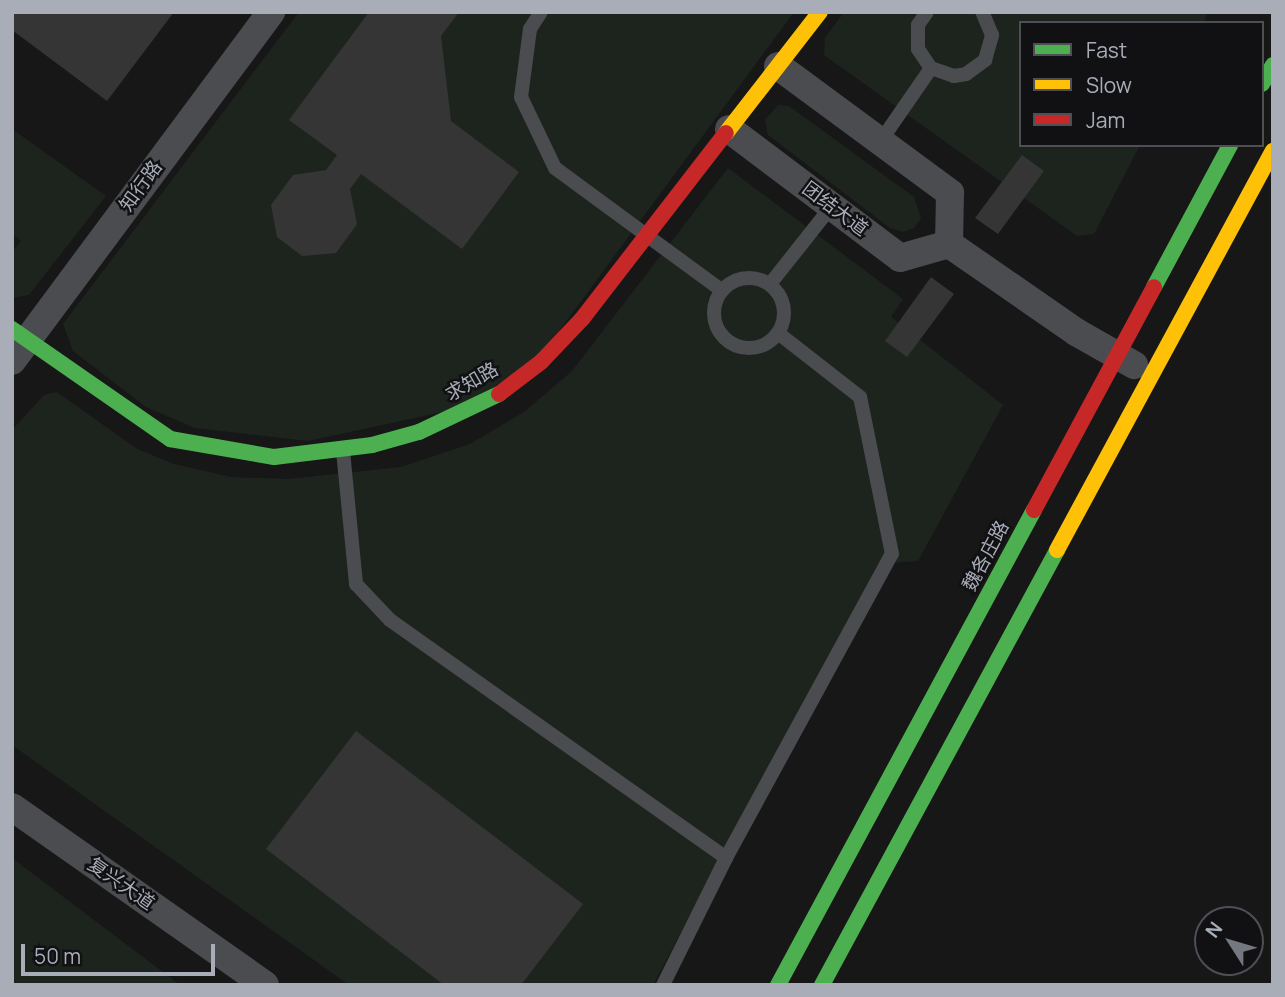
<!DOCTYPE html>
<meta charset="utf-8">
<style>
body{margin:0}
#map{position:relative;width:1285px;height:997px;overflow:hidden;background:#171717;font-family:Manrope,"Noto Sans SC",sans-serif}
div>[style]{position:absolute}
.green>*{inset:0;background:#1d241e}
.building>*{inset:0;background:#353536}
.lane>*{height:14px;margin:-7px;padding:0 7px;transform-origin:7px;border-radius:7px;background:#4b4c50}
.lane>.ring{margin:-7px;padding:0;box-sizing:content-box;background:none;border:14px solid #4b4c50;border-radius:50%}
.street>*{height:28px;margin:-14px;padding:0 14px;transform-origin:14px;border-radius:14px;background:#4b4c50}
.fast>*{height:16px;margin:-8px;padding:0 8px;transform-origin:8px;border-radius:8px;background:#4caf50}
.slow>*{height:16px;margin:-8px;padding:0 8px;transform-origin:8px;border-radius:8px;background:#ffc107}
.jam>*{height:16px;margin:-8px;padding:0 8px;transform-origin:8px;border-radius:8px;background:#c62828}
span{translate:-50% -50%;white-space:nowrap;text-align:center;line-height:1.15;-webkit-text-stroke:5px #111113;paint-order:stroke}
.street-label{font-size:19px;color:#a8adb8}
.frame{position:absolute;inset:0;border:14px solid #a8adb8;pointer-events:none}
.legend{position:absolute;left:1019px;top:21px;width:245px;height:126px;box-sizing:border-box;background:#111113;border:2px solid #4d4f55;margin:0;padding:9px 12px;list-style:none;font-size:21px;color:#a8adb8}
.legend li{display:flex;align-items:center;gap:14px;height:35px}
.legend b{width:35px;border:2px solid #4d4f55}
.north{position:absolute;left:1194px;top:906px;width:70px;height:70px;box-sizing:border-box;background:#111113;border:2px solid #4d4f55;border-radius:50%;rotate:307deg;font-size:19px;font-weight:700;line-height:28px;text-align:center;color:#a8adb8}
.north::after{content:'';display:block;margin:auto;width:24px;height:32px;background:#757880;clip-path:polygon(50% 0,100% 100%,50% 72%,0 100%)}
.scale{position:absolute;left:21px;top:944px;width:194px;height:32px;box-sizing:border-box;border:4px solid #a8adb8;border-top:0;padding-left:9px;font-size:21px;line-height:24px;white-space:nowrap;color:#a8adb8;-webkit-text-stroke:5px #111113;paint-order:stroke}
</style>
<div id="map">
<div class="green">
<i style="clip-path:polygon(299px 12px,794px 12px,540px 357px,461px 408px,308px 441px,195px 428px,146px 407px,73px 351px,63px 324px)"></i>
<i style="clip-path:polygon(844px 12px,1208px 12px,1203px 23px,1021px 23px,1021px 145px,1140px 145px,1094px 234px,1077px 236px,824px 55px,825px 38px)"></i>
<i style="clip-path:polygon(778px 105px,789px 106px,914px 197px,921px 218px,914px 228px,903px 232px,890px 228px,768px 135px,765px 120px)"></i>
<i style="clip-path:polygon(12px 129px,106px 196px,29px 295px,12px 298px,12px 252px,21px 241px,12px 234px)"></i>
<i style="clip-path:polygon(728px 168px,903px 299px,891px 317px,1003px 405px,918px 561px,878px 564px,653px 985px,349px 985px,12px 745px,12px 430px,44px 395px,57px 392px,137px 449px,174px 464px,231px 477px,288px 479px,401px 467px,470px 444px,524px 412px,572px 371px)"></i>
<i style="clip-path:polygon(12px 858px,180px 985px,12px 985px)"></i>
</div>
<div class="building">
<i style="clip-path:polygon(12px 12px,174px 12px,107px 101px,12px 30px)"></i>
<i style="clip-path:polygon(369px 12px,459px 12px,441px 36px,451px 121px,519px 172px,462px 249px,361px 174px,350px 189px,357px 224px,336px 253px,302px 256px,277px 237px,271px 205px,293px 175px,326px 170px,337px 155px,289px 120px)"></i>
<i style="clip-path:polygon(1022px 155px,1044px 171px,998px 234px,975px 218px)"></i>
<i style="clip-path:polygon(931px 277px,954px 294px,907px 357px,885px 341px)"></i>
<i style="clip-path:polygon(356px 731px,583px 904px,521px 985px,444px 985px,266px 849px)"></i>
</div>
<div class="lane">
<i style="left:541px;top:12px;width:20px;rotate:123deg"></i>
<i style="left:530px;top:29px;width:69px;rotate:97.5deg"></i>
<i style="left:521px;top:97px;width:79px;rotate:64.4deg"></i>
<i style="left:555px;top:168px;width:206px;rotate:36.3deg"></i>
<i style="left:927px;top:12px;width:16px;rotate:125deg"></i>
<i style="left:918px;top:25px;width:24px;rotate:90deg"></i>
<i style="left:918px;top:49px;width:23px;rotate:56deg"></i>
<i style="left:931px;top:68px;width:24px;rotate:19deg"></i>
<i style="left:954px;top:76px;width:12px;rotate:-9deg"></i>
<i style="left:966px;top:74px;width:24px;rotate:-36deg"></i>
<i style="left:985px;top:60px;width:26px;rotate:-74deg"></i>
<i style="left:992px;top:35px;width:25px;rotate:-113deg"></i>
<i style="left:880px;top:142px;width:90px;rotate:-55.4deg"></i>
<i class="ring" style="left:714px;top:278px;width:56px;height:56px"></i>
<i style="left:770px;top:284px;width:98px;rotate:-51.6deg"></i>
<i style="left:343px;top:451px;width:134px;rotate:84.4deg"></i>
<i style="left:356px;top:584px;width:50px;rotate:46.6deg"></i>
<i style="left:390px;top:620px;width:412px;rotate:35.3deg"></i>
<i style="left:663px;top:985px;width:142px;rotate:-63.6deg"></i>
<i style="left:726px;top:858px;width:346px;rotate:-61.4deg"></i>
<i style="left:892px;top:554px;width:160px;rotate:-101.5deg"></i>
<i style="left:860px;top:397px;width:104px;rotate:-142deg"></i>
</div>
<div class="street">
<i style="left:778px;top:66px;width:214px;rotate:36.4deg"></i>
<i style="left:950px;top:193px;width:51px;rotate:91.1deg"></i>
<i style="left:729px;top:129px;width:214px;rotate:37deg"></i>
<i style="left:900px;top:258px;width:51px;rotate:-15.9deg"></i>
<i style="left:949px;top:244px;width:155px;rotate:34.7deg"></i>
<i style="left:1076px;top:332px;width:67px;rotate:29.6deg"></i>
<i style="left:12px;top:361px;width:435px;rotate:-53.4deg"></i>
<i style="left:12px;top:807px;width:309px;rotate:35.1deg"></i>
</div>
<div class="fast">
<i style="left:1262px;top:84px;width:22px;rotate:-60deg"></i>
<i style="left:1154px;top:287px;width:161px;rotate:-61.8deg"></i>
<i style="left:12px;top:329px;width:193px;rotate:34.8deg"></i>
<i style="left:170px;top:439px;width:106px;rotate:9.8deg"></i>
<i style="left:274px;top:457px;width:99px;rotate:-7deg"></i>
<i style="left:372px;top:445px;width:49px;rotate:-15.5deg"></i>
<i style="left:419px;top:432px;width:89px;rotate:-25.4deg"></i>
<i style="left:778px;top:985px;width:540px;rotate:-61.68deg"></i>
<i style="left:822px;top:985px;width:494px;rotate:-61.6deg"></i>
</div>
<div class="slow">
<i style="left:726px;top:133px;width:153px;rotate:-52.2deg"></i>
<i style="left:1057px;top:550px;width:454px;rotate:-61.6deg"></i>
</div>
<div class="jam">
<i style="left:499px;top:394px;width:53px;rotate:-37.3deg"></i>
<i style="left:541px;top:362px;width:59px;rotate:-46.4deg"></i>
<i style="left:582px;top:319px;width:235px;rotate:-52.3deg"></i>
<i style="left:1034px;top:510px;width:253px;rotate:-61.7deg"></i>
</div>
<div class="street-label">
<span style="left:141px;top:186px;rotate:-54deg">知行路</span>
<span style="left:835px;top:209px;rotate:37deg">团结大道</span>
<span style="left:472px;top:382px;rotate:-30deg">求知路</span>
<span style="left:986px;top:556px;rotate:-62deg">魏各庄路</span>
<span style="left:121px;top:884px;rotate:35deg">复兴大道</span>
</div>
<div class="frame"></div>
<ul class="legend">
<li><b style="height:9px;background:#4caf50"></b>Fast</li>
<li><b style="height:9px;background:#ffc107"></b>Slow</li>
<li><b style="height:9px;background:#c62828"></b>Jam</li>
</ul>
<div class="north">N</div>
<div class="scale">50 m</div>
</div>
